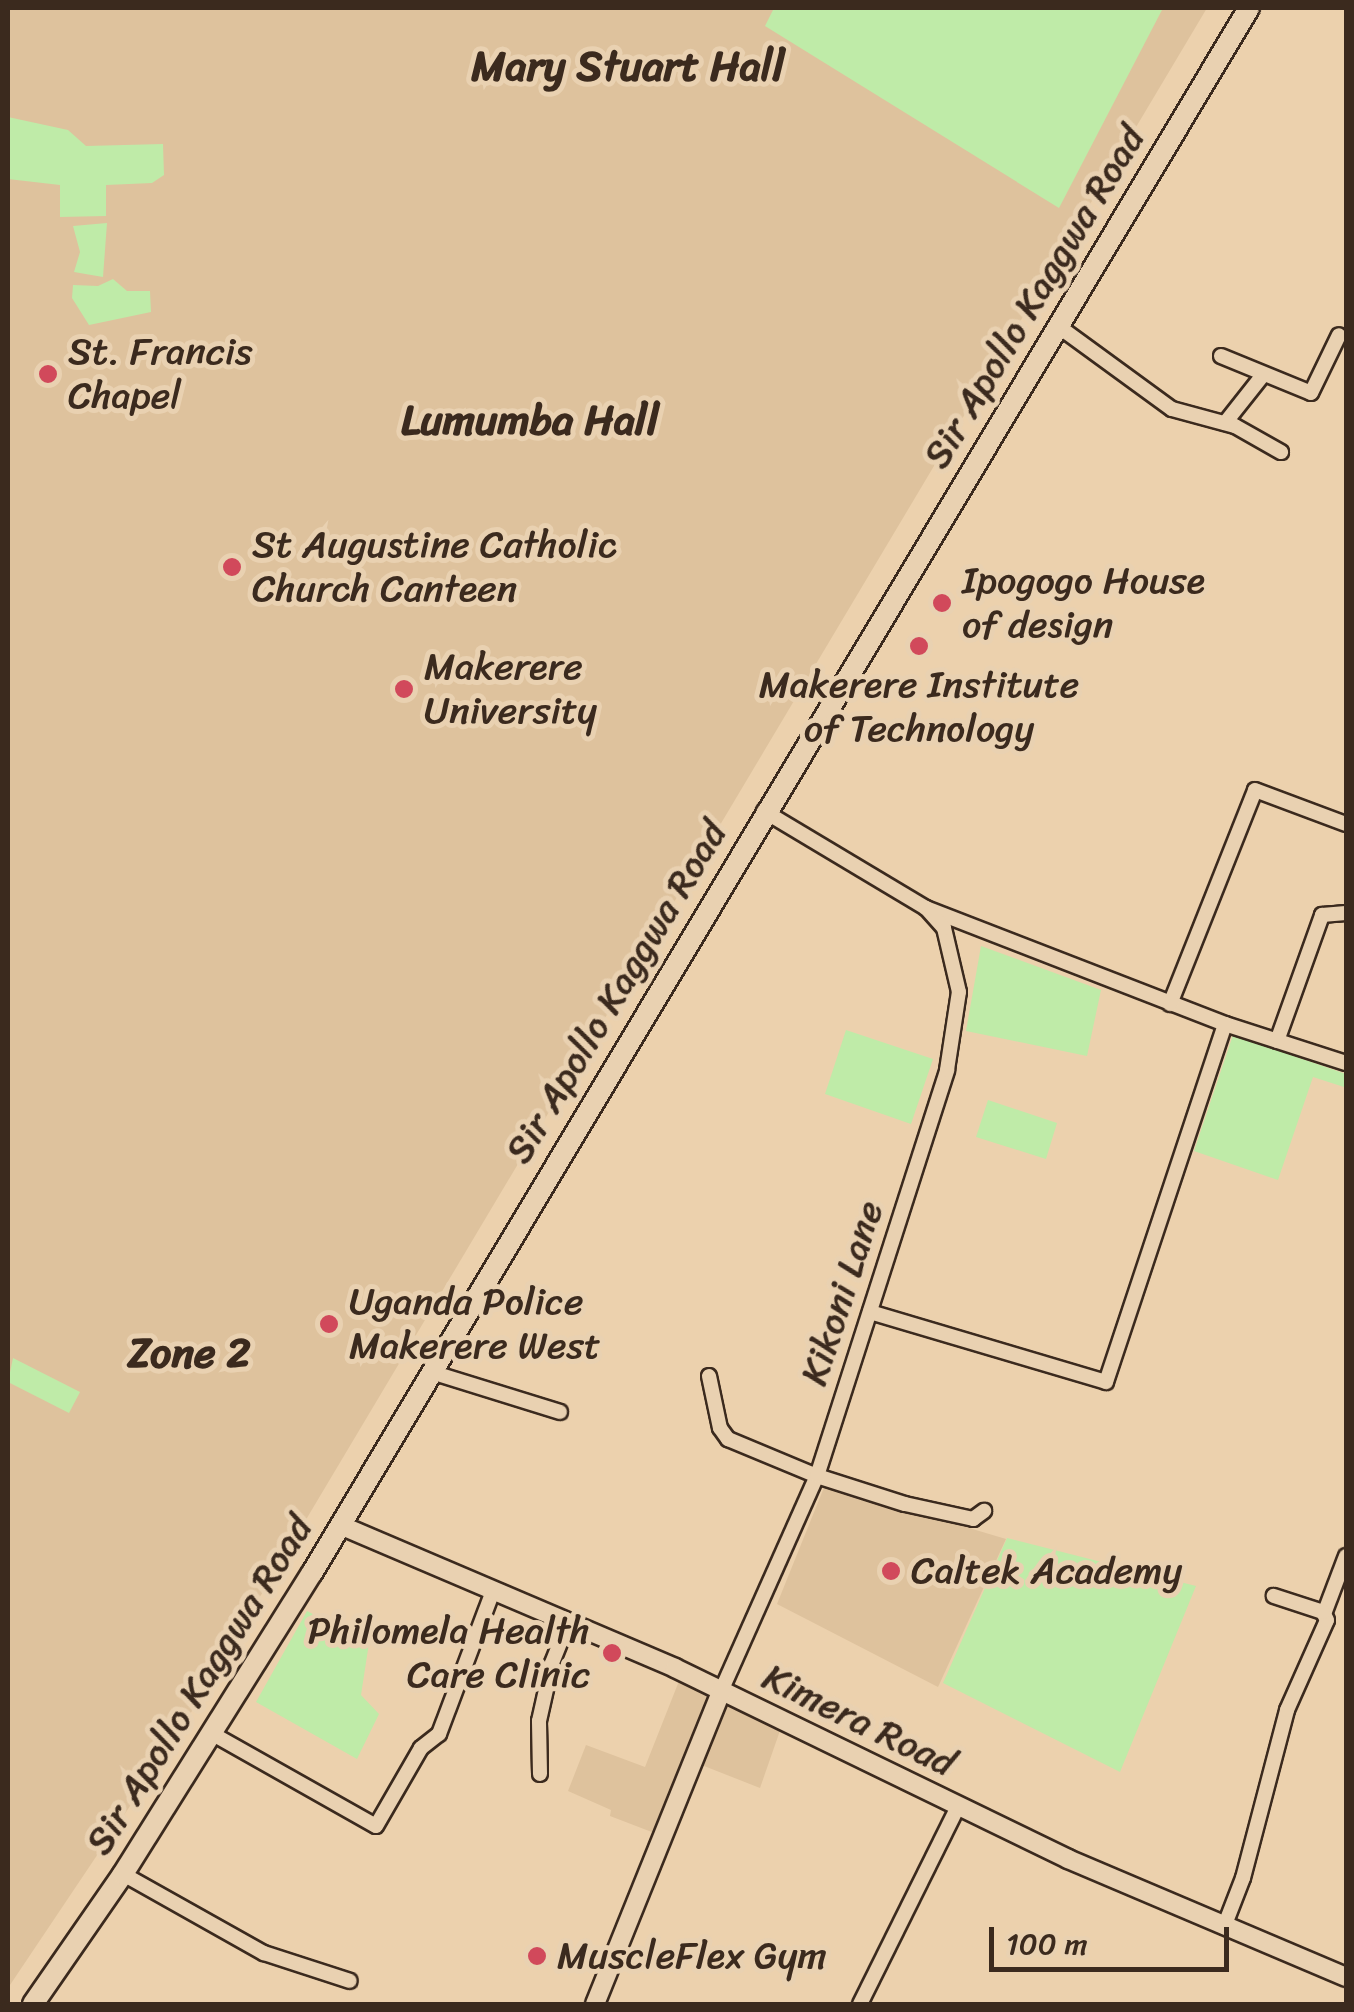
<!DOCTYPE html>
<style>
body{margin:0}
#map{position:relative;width:1354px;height:2012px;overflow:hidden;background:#ecd1ad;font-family:Sriracha,sans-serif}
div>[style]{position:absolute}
.built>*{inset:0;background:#dec29d}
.green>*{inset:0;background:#bfeba8}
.roads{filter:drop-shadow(2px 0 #3b2a1e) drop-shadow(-2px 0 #3b2a1e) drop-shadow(0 2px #3b2a1e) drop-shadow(0 -2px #3b2a1e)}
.minor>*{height:14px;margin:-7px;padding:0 7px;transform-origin:7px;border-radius:7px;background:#e9d1b1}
.tertiary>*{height:18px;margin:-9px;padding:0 9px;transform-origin:9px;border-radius:9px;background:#e9d1b1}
.primary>*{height:20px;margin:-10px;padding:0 10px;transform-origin:10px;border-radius:10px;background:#e9d1b1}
.dots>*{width:28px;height:28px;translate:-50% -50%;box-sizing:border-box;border:5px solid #e9d1b1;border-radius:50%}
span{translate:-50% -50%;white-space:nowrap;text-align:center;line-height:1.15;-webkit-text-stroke:10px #e9d1b1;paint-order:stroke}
.street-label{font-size:38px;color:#3b2a1e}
.poi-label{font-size:38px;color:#3b2a1e}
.left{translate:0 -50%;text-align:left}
.right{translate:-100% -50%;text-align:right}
.quarter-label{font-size:42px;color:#3b2a1e;font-weight:700}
.frame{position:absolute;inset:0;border:10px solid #3b2a1e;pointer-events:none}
.scale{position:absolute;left:989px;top:1927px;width:240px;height:45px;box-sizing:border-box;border:5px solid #3b2a1e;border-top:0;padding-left:12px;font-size:30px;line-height:35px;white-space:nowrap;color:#3b2a1e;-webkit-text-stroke:8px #e9d1b1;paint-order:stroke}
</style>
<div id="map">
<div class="built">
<i style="clip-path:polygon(8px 8px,1207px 8px,177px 1736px,8px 1988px)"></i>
<i style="clip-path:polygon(825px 1485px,1006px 1539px,938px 1687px,777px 1604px)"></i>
<i style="clip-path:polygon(681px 1676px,711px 1687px,657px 1834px,610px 1816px,611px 1810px,568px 1791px,586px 1745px,645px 1767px)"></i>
<i style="clip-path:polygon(724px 1695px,783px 1722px,760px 1788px,699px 1764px)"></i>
</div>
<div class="green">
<i style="clip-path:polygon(774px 8px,1163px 8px,1059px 208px,765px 26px)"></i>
<i style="clip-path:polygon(8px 117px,68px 130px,86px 146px,163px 144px,164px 175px,152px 183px,106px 185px,106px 216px,60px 217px,60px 185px,8px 179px)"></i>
<i style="clip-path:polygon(107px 223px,103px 277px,74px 272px,80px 252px,73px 226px)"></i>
<i style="clip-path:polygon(113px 279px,127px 291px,150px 291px,151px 312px,89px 325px,72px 298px,73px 285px,98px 286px)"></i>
<i style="clip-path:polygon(981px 946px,1101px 990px,1087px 1056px,966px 1031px)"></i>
<i style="clip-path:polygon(846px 1030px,933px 1059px,911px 1124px,825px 1094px)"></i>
<i style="clip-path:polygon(1233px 1035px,1346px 1074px,1344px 1087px,1313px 1077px,1278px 1180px,1194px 1151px)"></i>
<i style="clip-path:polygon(988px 1100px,1057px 1123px,1046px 1159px,976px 1137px)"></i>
<i style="clip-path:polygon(13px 1358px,80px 1392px,69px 1413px,8px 1382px)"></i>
<i style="clip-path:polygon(1007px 1538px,1196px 1586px,1120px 1772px,943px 1683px)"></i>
<i style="clip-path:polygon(307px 1611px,369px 1643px,361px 1695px,379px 1714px,357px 1759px,256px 1702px)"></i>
</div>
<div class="roads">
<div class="minor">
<i style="left:1058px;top:326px;width:141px;rotate:36.1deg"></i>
<i style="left:1172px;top:409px;width:65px;rotate:15.1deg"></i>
<i style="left:1235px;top:426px;width:53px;rotate:29.5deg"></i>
<i style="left:1221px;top:356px;width:97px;rotate:22.3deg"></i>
<i style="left:1311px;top:393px;width:64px;rotate:-64.2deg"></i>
<i style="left:1225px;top:423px;width:61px;rotate:-51.6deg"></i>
<i style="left:764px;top:811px;width:189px;rotate:30.9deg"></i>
<i style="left:926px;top:908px;width:321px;rotate:21.2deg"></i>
<i style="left:1225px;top:1024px;width:127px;rotate:17.9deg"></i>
<i style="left:1170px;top:1004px;width:230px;rotate:-68.3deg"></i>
<i style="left:1255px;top:790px;width:97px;rotate:20.5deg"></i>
<i style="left:1277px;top:1041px;width:134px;rotate:-70.3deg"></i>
<i style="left:1322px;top:915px;width:24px;rotate:-5deg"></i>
<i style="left:870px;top:1312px;width:246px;rotate:16.5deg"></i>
<i style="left:1106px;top:1382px;width:377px;rotate:-71.6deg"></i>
<i style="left:431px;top:1372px;width:135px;rotate:17.2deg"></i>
<i style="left:709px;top:1376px;width:53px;rotate:78.1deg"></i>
<i style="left:720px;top:1428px;width:14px;rotate:54deg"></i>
<i style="left:728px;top:1439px;width:96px;rotate:22.6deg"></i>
<i style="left:817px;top:1476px;width:92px;rotate:17.7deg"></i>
<i style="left:905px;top:1504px;width:70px;rotate:12.4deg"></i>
<i style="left:973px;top:1519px;width:14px;rotate:-36deg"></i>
<i style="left:1324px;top:1614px;width:62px;rotate:-69.2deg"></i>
<i style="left:722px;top:1689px;width:233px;rotate:-66deg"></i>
<i style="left:817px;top:1476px;width:426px;rotate:-72.2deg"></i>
<i style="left:947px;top:1070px;width:79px;rotate:-81.3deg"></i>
<i style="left:959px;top:992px;width:66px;rotate:-103.2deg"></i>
<i style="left:944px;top:928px;width:27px;rotate:-132deg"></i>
<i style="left:211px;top:1733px;width:189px;rotate:29.4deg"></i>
<i style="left:376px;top:1826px;width:90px;rotate:-60deg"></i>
<i style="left:421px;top:1748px;width:23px;rotate:-38deg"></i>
<i style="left:439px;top:1734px;width:153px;rotate:-69.3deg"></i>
<i style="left:540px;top:1774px;width:53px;rotate:-91.1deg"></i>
<i style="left:539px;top:1721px;width:59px;rotate:-77.4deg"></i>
<i style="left:552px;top:1663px;width:43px;rotate:-68.2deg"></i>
<i style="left:123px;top:1874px;width:162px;rotate:29.3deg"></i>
<i style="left:264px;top:1953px;width:90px;rotate:18deg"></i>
<i style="left:1224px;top:1927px;width:53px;rotate:-68.8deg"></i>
<i style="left:1243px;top:1878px;width:174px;rotate:-75.3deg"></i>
<i style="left:1287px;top:1710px;width:98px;rotate:-66deg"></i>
<i style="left:1327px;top:1620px;width:9px;rotate:-117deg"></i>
<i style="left:1323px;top:1612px;width:52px;rotate:-161.9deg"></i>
<i style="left:860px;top:2004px;width:222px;rotate:-63.6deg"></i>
</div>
<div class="tertiary">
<i style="left:340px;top:1525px;width:364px;rotate:23.1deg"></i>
<i style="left:675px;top:1668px;width:437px;rotate:25.9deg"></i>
<i style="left:1068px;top:1859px;width:302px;rotate:23deg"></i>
<i style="left:595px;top:2004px;width:340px;rotate:-68deg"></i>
</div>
<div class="primary">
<i style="left:33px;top:2004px;width:158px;rotate:-55.3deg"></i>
<i style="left:123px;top:1874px;width:355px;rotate:-57.9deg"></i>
<i style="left:312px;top:1573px;width:1824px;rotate:-59.09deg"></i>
</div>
</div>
<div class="dots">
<i style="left:48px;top:374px;background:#d1495b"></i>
<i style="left:232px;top:567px;background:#d1495b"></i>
<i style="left:942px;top:603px;background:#d1495b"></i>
<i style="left:919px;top:646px;background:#d1495b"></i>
<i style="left:404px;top:689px;background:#d1495b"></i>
<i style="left:329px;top:1324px;background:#d1495b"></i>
<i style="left:891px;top:1571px;background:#d1495b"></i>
<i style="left:612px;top:1653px;background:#d1495b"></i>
<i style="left:537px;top:1956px;background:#d1495b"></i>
</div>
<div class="street-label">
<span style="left:1034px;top:297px;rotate:-59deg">Sir Apollo Kaggwa Road</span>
<span style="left:616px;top:992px;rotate:-59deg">Sir Apollo Kaggwa Road</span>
<span style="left:842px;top:1293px;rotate:-72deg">Kikoni Lane</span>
<span style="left:199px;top:1685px;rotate:-58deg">Sir Apollo Kaggwa Road</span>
<span style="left:859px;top:1720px;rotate:26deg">Kimera Road</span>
</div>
<div class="poi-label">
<span class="left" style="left:68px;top:374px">St. Francis<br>Chapel</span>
<span class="left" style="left:252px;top:567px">St Augustine Catholic<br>Church Canteen</span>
<span class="left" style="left:962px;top:603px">Ipogogo House<br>of design</span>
<span class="left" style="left:424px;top:689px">Makerere<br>University</span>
<span style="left:919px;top:707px">Makerere Institute<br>of Technology</span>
<span class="left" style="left:349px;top:1324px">Uganda Police<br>Makerere West</span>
<span class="left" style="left:911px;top:1571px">Caltek Academy</span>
<span class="right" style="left:590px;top:1653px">Philomela Health<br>Care Clinic</span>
<span class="left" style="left:557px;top:1956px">MuscleFlex Gym</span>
</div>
<div class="quarter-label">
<span style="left:628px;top:66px">Mary Stuart Hall</span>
<span style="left:530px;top:420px">Lumumba Hall</span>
<span style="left:189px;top:1353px">Zone 2</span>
</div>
<div class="frame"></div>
<div class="scale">100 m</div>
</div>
